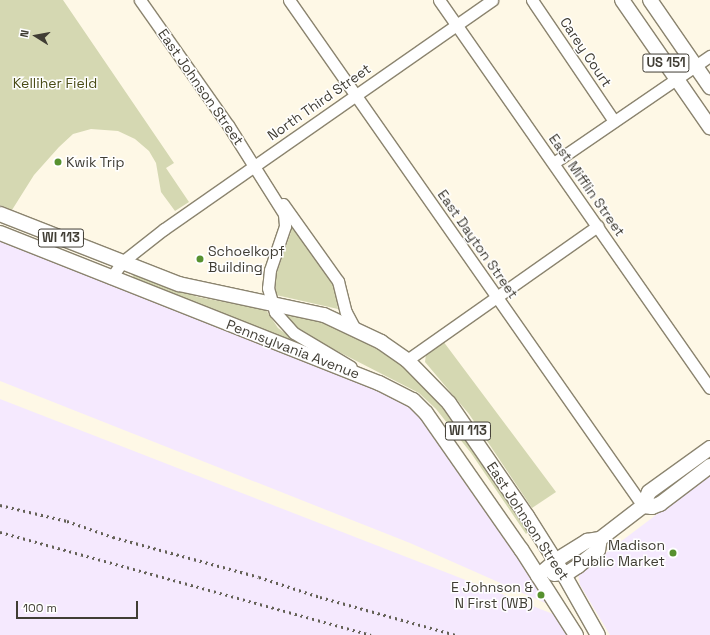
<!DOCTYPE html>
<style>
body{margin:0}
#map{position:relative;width:710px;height:635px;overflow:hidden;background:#fef8e6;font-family:"Space Grotesk",sans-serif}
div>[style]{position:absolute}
.industrial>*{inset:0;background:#f5e9fe}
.green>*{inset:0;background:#d5d8b2}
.roads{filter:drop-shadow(1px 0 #8b846f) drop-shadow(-1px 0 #8b846f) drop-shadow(0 1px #8b846f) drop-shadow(0 -1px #8b846f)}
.minor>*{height:11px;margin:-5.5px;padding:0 5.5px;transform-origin:5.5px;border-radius:5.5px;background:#fff}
.major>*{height:14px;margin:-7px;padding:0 7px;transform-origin:7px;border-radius:7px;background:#fff}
.rail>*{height:2.5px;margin-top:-1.25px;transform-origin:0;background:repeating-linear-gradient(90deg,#646156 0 2px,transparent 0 6px)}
.dots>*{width:11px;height:11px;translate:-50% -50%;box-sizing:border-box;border:2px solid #fff;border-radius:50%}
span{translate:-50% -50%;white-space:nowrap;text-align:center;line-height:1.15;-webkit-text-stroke:3px #fff;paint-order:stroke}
.shield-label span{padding:1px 3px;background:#fff;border:1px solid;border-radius:3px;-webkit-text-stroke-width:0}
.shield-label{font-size:13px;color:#403d34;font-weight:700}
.street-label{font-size:14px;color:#403d34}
.park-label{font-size:14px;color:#4a4c16}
.poi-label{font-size:14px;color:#403d34}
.left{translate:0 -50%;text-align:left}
.right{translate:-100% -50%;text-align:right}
.north{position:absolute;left:16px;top:16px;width:40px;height:40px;-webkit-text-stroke:3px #fff;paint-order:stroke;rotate:281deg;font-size:11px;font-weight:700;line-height:16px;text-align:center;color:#403d34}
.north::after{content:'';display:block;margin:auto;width:14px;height:18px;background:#403d34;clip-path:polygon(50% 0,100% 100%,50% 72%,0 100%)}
.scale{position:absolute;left:16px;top:601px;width:122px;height:18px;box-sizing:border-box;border:2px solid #403d34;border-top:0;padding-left:5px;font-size:12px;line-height:14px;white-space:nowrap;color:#403d34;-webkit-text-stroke:3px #fff;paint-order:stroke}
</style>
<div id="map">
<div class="industrial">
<i style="clip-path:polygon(0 233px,413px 400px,559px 609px,410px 543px,0 381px)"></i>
<i style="clip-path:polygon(0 399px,566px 619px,576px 635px,0 635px)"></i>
<i style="clip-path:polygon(710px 474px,710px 635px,610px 635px,580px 585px,578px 574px)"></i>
</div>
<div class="green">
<i style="clip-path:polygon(0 0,63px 0,174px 163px,166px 168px,189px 202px,175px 211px,161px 192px,156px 163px,149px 151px,135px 139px,118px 131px,91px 129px,73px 134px,59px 147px,34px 175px,12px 210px,0 205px)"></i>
<i style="clip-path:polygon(290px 218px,335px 286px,338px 309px,276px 295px,276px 275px,291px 232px)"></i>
<i style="clip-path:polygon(132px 274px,198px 297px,266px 310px,278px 328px,294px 340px,293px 343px,134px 279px)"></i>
<i style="clip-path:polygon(283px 313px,324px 323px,349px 333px,397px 361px,416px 378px,450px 417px,528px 532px,526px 534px,471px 453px,436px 409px,419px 393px,298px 331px)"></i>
<i style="clip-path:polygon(443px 341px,556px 492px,532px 508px,469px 414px,425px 362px,426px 354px)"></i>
</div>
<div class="roads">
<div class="minor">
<i style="left:140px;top:0;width:153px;rotate:54.9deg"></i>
<i style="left:228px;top:125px;width:105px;rotate:57.8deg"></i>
<i style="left:284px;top:214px;width:12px;rotate:85deg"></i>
<i style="left:285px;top:226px;width:46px;rotate:108.8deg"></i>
<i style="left:270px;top:270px;width:18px;rotate:96deg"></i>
<i style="left:268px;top:288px;width:25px;rotate:74deg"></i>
<i style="left:275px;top:312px;width:28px;rotate:48deg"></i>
<i style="left:294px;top:333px;width:66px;rotate:30.8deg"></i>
<i style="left:289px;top:0;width:618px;rotate:55.02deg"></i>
<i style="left:439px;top:0;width:473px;rotate:55.1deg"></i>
<i style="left:532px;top:0;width:146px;rotate:55.9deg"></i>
<i style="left:555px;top:162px;width:188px;rotate:-34.4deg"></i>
<i style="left:283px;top:204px;width:95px;rotate:54.5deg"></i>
<i style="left:338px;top:281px;width:32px;rotate:76deg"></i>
<i style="left:346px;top:312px;width:17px;rotate:62deg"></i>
<i style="left:111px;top:278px;width:19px;rotate:-55deg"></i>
<i style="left:122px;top:262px;width:53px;rotate:-38.2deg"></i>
<i style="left:164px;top:229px;width:400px;rotate:-34.9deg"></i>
<i style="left:407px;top:360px;width:233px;rotate:-35.1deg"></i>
</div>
<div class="major">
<i style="left:622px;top:0;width:155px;rotate:55.3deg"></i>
<i style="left:650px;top:0;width:106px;rotate:55.4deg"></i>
<i style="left:0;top:214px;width:192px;rotate:21.4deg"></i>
<i style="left:179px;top:284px;width:148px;rotate:12.1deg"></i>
<i style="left:324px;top:315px;width:63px;rotate:25.3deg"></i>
<i style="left:381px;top:342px;width:32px;rotate:35deg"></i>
<i style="left:407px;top:360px;width:60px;rotate:45.7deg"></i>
<i style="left:449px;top:403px;width:137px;rotate:55.4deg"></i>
<i style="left:527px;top:516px;width:67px;rotate:57.7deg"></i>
<i style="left:563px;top:573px;width:71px;rotate:60.6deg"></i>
<i style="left:0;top:233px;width:408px;rotate:21.6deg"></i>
<i style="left:379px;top:383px;width:38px;rotate:27deg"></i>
<i style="left:413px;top:400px;width:18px;rotate:45deg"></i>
<i style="left:426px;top:413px;width:166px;rotate:55.1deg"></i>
<i style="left:521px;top:549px;width:102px;rotate:57.4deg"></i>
<i style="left:643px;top:506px;width:15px;rotate:-67deg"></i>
<i style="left:649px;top:492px;width:75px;rotate:-35.8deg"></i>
<i style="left:643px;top:506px;width:9px;rotate:6deg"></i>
<i style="left:652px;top:507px;width:9px;rotate:-21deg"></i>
<i style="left:660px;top:504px;width:63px;rotate:-37.2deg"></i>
<i style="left:554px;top:574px;width:15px;rotate:-8deg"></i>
<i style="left:569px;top:572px;width:11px;rotate:-34deg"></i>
<i style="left:578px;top:566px;width:26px;rotate:-39deg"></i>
<i style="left:598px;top:550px;width:11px;rotate:-80deg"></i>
<i style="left:538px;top:576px;width:23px;rotate:-41deg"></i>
<i style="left:555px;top:561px;width:38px;rotate:-32deg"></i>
<i style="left:587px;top:541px;width:13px;rotate:-9deg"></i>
<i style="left:600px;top:539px;width:54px;rotate:-37.5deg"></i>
</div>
</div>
<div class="rail">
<i style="left:0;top:505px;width:69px;rotate:13.4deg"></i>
<i style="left:67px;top:521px;width:49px;rotate:19.2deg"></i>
<i style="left:113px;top:537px;width:151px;rotate:15.3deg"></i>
<i style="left:259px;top:577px;width:64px;rotate:18.2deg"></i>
<i style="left:320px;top:597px;width:141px;rotate:15.6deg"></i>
<i style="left:0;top:532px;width:385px;rotate:15.5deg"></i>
</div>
<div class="dots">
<i style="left:58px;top:162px;background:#57912f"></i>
<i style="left:200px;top:259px;background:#57912f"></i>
<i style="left:673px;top:553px;background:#57912f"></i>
<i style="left:541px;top:595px;background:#57912f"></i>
</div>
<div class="shield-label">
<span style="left:666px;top:63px">US 151</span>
<span style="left:61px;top:238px">WI 113</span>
<span style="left:468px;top:431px">WI 113</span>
</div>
<div class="street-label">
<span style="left:586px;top:52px;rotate:56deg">Carey Court</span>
<span style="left:201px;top:87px;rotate:55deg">East Johnson Street</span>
<span style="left:319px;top:102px;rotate:-35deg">North Third Street</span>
<span style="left:587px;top:185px;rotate:55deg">East Mifflin Street</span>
<span style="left:478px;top:244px;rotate:55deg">East Dayton Street</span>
<span style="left:293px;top:349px;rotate:21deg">Pennsylvania Avenue</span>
<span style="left:528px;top:521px;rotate:57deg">East Johnson Street</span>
</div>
<div class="park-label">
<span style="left:55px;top:83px">Kelliher Field</span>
</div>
<div class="poi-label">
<span class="left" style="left:66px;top:162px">Kwik Trip</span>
<span class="left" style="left:208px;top:259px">Schoelkopf<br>Building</span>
<span class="right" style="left:665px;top:553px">Madison<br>Public Market</span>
<span class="right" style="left:533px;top:595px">E Johnson &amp;<br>N First (WB)</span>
</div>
<div class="north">N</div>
<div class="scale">100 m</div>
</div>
